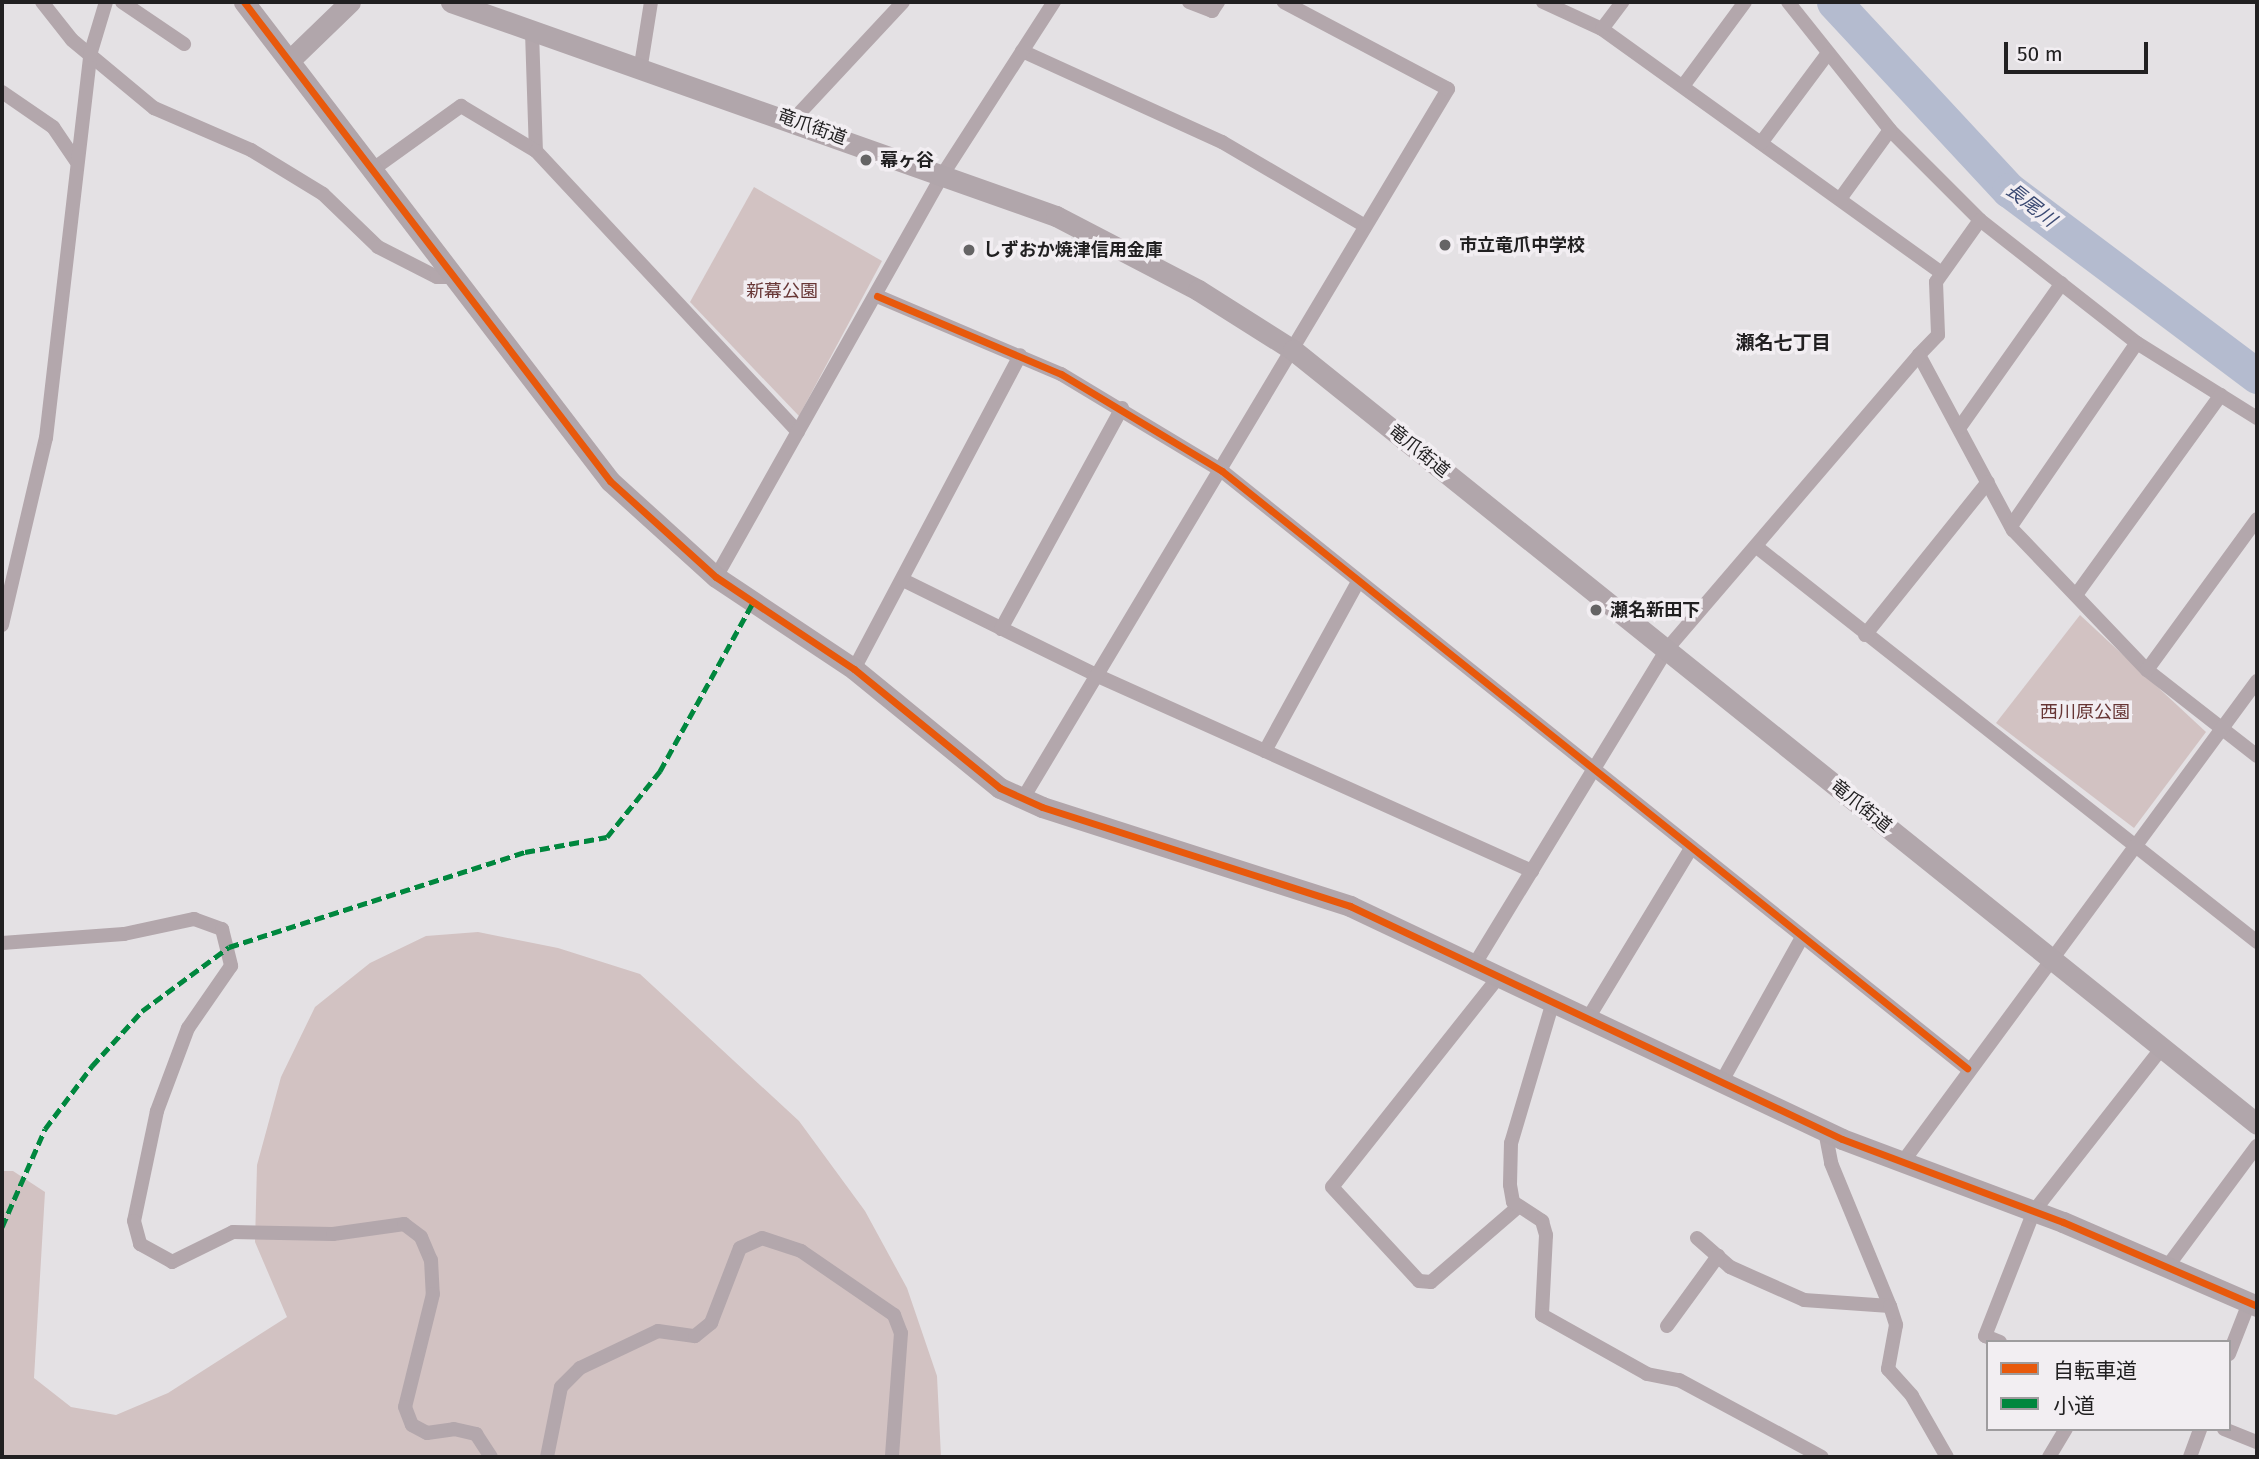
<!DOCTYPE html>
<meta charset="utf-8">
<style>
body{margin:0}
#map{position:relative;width:2259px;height:1459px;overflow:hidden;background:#e4e1e4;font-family:"Fira Sans","Noto Sans JP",sans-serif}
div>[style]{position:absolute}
.green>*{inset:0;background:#d2c2c2}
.river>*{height:35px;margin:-17.5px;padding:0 17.5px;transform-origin:17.5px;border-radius:17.5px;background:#b4bbcf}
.street>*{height:14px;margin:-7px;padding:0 7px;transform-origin:7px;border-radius:7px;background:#b3a7ac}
.secondary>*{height:21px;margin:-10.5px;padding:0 10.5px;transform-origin:10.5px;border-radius:10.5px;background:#b1a6ab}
.quiet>*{height:5px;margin-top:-2.5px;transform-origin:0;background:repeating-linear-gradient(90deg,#00873e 0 10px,transparent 0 15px)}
.cycleway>*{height:7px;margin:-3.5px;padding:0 3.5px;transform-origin:3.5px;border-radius:3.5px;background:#e8590c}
.dots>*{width:19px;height:19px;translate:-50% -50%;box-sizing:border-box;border:4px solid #f2eef2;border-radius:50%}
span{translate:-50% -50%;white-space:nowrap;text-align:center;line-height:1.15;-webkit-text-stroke:7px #f2eef2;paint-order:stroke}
.street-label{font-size:18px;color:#212021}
.poi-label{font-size:18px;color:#212021;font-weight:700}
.left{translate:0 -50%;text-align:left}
.park-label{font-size:18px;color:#673635}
.water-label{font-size:19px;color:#3b4a73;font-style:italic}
.neighbourhood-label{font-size:19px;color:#212021;font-weight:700}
.frame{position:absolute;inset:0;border:4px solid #212021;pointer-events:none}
.legend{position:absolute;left:1986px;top:1340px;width:245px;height:91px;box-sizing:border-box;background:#f2eef2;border:2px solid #9e9c9e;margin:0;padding:9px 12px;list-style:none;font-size:21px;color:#212021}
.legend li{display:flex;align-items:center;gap:14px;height:35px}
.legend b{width:35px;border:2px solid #9e9c9e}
.scale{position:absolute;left:2004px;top:42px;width:144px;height:32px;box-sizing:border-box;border:4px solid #212021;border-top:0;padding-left:9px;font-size:21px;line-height:24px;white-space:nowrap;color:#212021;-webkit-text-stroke:5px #f2eef2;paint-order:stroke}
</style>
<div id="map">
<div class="green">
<i style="clip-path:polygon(754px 187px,882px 261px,799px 416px,690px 302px)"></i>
<i style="clip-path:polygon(2080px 615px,2206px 732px,2134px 828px,1996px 723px)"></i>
<i style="clip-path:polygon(478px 932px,558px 948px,640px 974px,799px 1121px,865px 1211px,907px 1288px,937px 1376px,941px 1457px,2px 1457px,2px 1171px,13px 1171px,45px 1192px,34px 1378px,71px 1407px,116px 1415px,168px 1393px,287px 1317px,255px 1242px,257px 1165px,281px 1077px,315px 1007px,370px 963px,426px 936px)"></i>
</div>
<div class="river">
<i style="left:1834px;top:2px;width:257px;rotate:47.1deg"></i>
<i style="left:2009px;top:190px;width:310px;rotate:36.9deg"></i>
</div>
<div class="street">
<i style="left:42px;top:2px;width:48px;rotate:51.7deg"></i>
<i style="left:72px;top:40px;width:107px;rotate:39.7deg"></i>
<i style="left:154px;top:108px;width:106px;rotate:23.4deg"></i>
<i style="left:251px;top:150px;width:84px;rotate:31.4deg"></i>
<i style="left:323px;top:194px;width:76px;rotate:43.9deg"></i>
<i style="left:378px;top:247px;width:66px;rotate:27deg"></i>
<i style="left:437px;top:277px;width:20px"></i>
<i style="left:122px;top:2px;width:75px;rotate:34.1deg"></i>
<i style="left:1189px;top:2px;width:25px;rotate:21deg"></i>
<i style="left:1212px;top:11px;width:11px;rotate:-56deg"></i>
<i style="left:1543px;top:2px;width:65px;rotate:24.6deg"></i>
<i style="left:1602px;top:29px;width:418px;rotate:35.7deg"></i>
<i style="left:1788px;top:2px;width:164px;rotate:51.4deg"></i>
<i style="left:1890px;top:130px;width:127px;rotate:45deg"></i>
<i style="left:1980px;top:220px;width:199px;rotate:38.1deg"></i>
<i style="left:2137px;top:343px;width:142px;rotate:32deg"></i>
<i style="left:1602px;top:29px;width:34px;rotate:-53deg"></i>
<i style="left:532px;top:32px;width:119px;rotate:88.1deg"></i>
<i style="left:1022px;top:51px;width:220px;rotate:24.5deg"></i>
<i style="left:1222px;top:142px;width:166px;rotate:30.4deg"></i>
<i style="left:641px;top:65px;width:64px;rotate:-81deg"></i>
<i style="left:1683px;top:86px;width:104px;rotate:-53.6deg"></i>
<i style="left:2px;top:92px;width:62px;rotate:34.5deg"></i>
<i style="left:53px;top:127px;width:41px;rotate:55.9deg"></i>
<i style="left:793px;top:120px;width:161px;rotate:-47deg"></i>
<i style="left:1761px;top:143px;width:112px;rotate:-53.3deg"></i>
<i style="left:376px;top:167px;width:105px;rotate:-35.7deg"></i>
<i style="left:461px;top:106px;width:87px;rotate:31deg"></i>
<i style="left:536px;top:151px;width:384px;rotate:47deg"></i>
<i style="left:1840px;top:199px;width:85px;rotate:-54.1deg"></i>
<i style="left:1980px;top:220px;width:76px;rotate:125.4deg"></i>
<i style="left:1936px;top:282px;width:53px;rotate:87.8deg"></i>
<i style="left:1938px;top:335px;width:28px;rotate:134deg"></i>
<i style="left:1919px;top:355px;width:199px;rotate:61.8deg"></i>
<i style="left:2013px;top:530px;width:194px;rotate:46.3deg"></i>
<i style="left:2147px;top:670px;width:140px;rotate:38deg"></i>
<i style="left:877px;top:296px;width:200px;rotate:23deg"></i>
<i style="left:1061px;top:374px;width:188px;rotate:31.1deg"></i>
<i style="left:1222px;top:471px;width:955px;rotate:38.71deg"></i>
<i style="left:1960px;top:427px;width:176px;rotate:-54.7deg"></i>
<i style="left:2011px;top:526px;width:222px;rotate:-55.5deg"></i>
<i style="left:1758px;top:548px;width:636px;rotate:38.29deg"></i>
<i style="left:716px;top:577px;width:463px;rotate:-60.6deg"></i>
<i style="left:943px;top:174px;width:205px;rotate:-57.2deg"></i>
<i style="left:903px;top:580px;width:217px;rotate:26.2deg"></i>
<i style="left:1098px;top:676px;width:476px;rotate:24.2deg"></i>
<i style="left:2076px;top:595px;width:247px;rotate:-54.1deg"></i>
<i style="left:2px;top:625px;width:192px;rotate:-76.8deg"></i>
<i style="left:46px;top:438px;width:386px;rotate:-83.4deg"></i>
<i style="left:90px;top:55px;width:55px;rotate:-73.2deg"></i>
<i style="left:1001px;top:629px;width:252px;rotate:-61.3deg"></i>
<i style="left:1865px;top:635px;width:196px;rotate:-51.2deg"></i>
<i style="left:854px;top:669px;width:355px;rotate:-62.1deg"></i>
<i style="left:2147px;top:670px;width:187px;rotate:-53.9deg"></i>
<i style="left:1265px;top:751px;width:193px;rotate:-61.2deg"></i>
<i style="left:1022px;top:800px;width:829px;rotate:-59.07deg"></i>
<i style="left:1448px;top:89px;width:186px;rotate:-152.1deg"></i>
<i style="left:2px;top:943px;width:122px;rotate:-4.2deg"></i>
<i style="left:124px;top:934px;width:72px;rotate:-12.1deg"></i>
<i style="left:194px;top:919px;width:30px;rotate:20deg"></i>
<i style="left:222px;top:929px;width:38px;rotate:76deg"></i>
<i style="left:231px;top:966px;width:75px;rotate:124.7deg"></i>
<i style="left:188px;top:1028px;width:89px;rotate:110.5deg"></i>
<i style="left:157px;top:1111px;width:112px;rotate:101.8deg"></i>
<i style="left:134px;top:1221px;width:24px;rotate:75deg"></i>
<i style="left:140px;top:1244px;width:37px;rotate:29deg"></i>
<i style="left:172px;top:1262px;width:68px;rotate:-26.2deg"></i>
<i style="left:233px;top:1232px;width:100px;rotate:1.1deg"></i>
<i style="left:333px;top:1234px;width:72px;rotate:-8deg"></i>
<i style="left:404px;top:1224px;width:21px;rotate:37deg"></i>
<i style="left:421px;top:1237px;width:25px;rotate:67deg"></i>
<i style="left:431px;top:1260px;width:34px;rotate:87deg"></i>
<i style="left:433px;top:1294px;width:116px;rotate:103.9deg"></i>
<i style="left:405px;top:1407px;width:19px;rotate:69deg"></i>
<i style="left:412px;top:1425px;width:17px;rotate:28deg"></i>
<i style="left:427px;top:1433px;width:27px;rotate:-8deg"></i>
<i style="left:454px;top:1429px;width:23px;rotate:13deg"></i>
<i style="left:476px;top:1434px;width:27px;rotate:57deg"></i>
<i style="left:1473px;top:967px;width:373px;rotate:-58.6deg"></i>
<i style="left:1667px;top:649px;width:387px;rotate:-49.4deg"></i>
<i style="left:1497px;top:979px;width:265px;rotate:128.4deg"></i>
<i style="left:1332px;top:1187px;width:128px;rotate:47.2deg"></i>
<i style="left:1419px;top:1281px;width:12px;rotate:5deg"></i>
<i style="left:1431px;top:1282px;width:116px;rotate:-40.8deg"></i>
<i style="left:1552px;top:1005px;width:144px;rotate:106.5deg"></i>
<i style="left:1511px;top:1143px;width:42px;rotate:91.4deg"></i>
<i style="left:1510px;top:1185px;width:17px;rotate:80deg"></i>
<i style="left:1513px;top:1202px;width:35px;rotate:33deg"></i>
<i style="left:1542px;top:1221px;width:15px;rotate:74deg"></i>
<i style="left:1546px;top:1235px;width:80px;rotate:92.9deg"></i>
<i style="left:1542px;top:1315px;width:120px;rotate:29.3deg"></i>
<i style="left:1647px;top:1374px;width:33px;rotate:11deg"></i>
<i style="left:1679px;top:1380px;width:162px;rotate:28.3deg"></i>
<i style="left:1587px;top:1020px;width:199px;rotate:-58.8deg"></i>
<i style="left:1722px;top:1081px;width:165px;rotate:-60.9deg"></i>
<i style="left:1825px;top:1131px;width:33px;rotate:79deg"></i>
<i style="left:1831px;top:1163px;width:155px;rotate:67.6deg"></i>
<i style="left:1902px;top:1163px;width:599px;rotate:-53.63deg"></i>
<i style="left:1697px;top:1238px;width:44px;rotate:41.3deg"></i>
<i style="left:1730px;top:1267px;width:81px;rotate:24deg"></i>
<i style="left:1804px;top:1300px;width:86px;rotate:4deg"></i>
<i style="left:1890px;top:1306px;width:20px;rotate:72deg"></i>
<i style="left:1896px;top:1325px;width:45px;rotate:100.3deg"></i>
<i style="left:1888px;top:1369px;width:36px;rotate:48deg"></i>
<i style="left:1912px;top:1396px;width:70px;rotate:60.2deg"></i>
<i style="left:2167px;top:1267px;width:151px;rotate:-53.4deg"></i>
<i style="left:1667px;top:1326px;width:87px;rotate:-53.9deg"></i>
<i style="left:2000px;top:1342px;width:16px;rotate:-158deg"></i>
<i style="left:1985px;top:1336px;width:134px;rotate:-68.6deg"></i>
<i style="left:2034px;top:1211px;width:207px;rotate:-51.9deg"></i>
<i style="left:2229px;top:1354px;width:55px;rotate:-68.6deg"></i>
<i style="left:2224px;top:1429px;width:35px;rotate:22deg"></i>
<i style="left:547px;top:1457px;width:71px;rotate:-78.7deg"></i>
<i style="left:561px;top:1387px;width:27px;rotate:-45deg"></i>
<i style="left:580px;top:1368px;width:86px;rotate:-25.4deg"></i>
<i style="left:658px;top:1331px;width:37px;rotate:8deg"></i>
<i style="left:695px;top:1336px;width:21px;rotate:-39deg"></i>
<i style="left:711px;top:1323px;width:80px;rotate:-68.9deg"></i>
<i style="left:740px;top:1248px;width:24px;rotate:-24deg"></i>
<i style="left:762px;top:1238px;width:41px;rotate:18.4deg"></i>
<i style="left:801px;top:1251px;width:113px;rotate:34.5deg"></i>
<i style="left:894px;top:1315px;width:19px;rotate:69deg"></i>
<i style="left:901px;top:1333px;width:124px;rotate:94.2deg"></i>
<i style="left:2049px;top:1457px;width:33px;rotate:-59deg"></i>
<i style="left:2190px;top:1457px;width:30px;rotate:-70deg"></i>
</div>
<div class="secondary">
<i style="left:244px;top:2px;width:603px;rotate:52.62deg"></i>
<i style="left:610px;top:481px;width:143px;rotate:42.2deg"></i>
<i style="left:716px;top:577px;width:166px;rotate:33.7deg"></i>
<i style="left:854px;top:669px;width:188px;rotate:39.2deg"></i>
<i style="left:1000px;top:788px;width:46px;rotate:24.3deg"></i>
<i style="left:1042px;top:807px;width:324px;rotate:17.8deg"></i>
<i style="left:1350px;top:906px;width:544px;rotate:25.34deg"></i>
<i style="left:1842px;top:1139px;width:236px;rotate:20.6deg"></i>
<i style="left:2063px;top:1222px;width:211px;rotate:23.4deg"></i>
<i style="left:451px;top:2px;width:642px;rotate:19.48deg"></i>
<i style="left:1056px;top:216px;width:160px;rotate:27.5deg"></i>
<i style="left:1198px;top:290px;width:112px;rotate:32.3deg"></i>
<i style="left:1293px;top:350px;width:1236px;rotate:38.76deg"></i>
<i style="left:291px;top:59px;width:82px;rotate:-44deg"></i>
</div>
<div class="quiet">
<i style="left:2px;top:1227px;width:107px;rotate:-66.3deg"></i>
<i style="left:45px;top:1129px;width:79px;rotate:-53.3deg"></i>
<i style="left:92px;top:1066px;width:74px;rotate:-47.7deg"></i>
<i style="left:142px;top:1011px;width:108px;rotate:-36.3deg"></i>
<i style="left:229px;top:947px;width:311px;rotate:-17.8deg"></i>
<i style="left:525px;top:852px;width:83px;rotate:-10.4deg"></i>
<i style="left:607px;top:837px;width:85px;rotate:-51.2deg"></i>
<i style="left:660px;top:771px;width:191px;rotate:-61.1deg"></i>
</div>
<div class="cycleway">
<i style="left:244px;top:2px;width:603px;rotate:52.62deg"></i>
<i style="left:610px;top:481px;width:143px;rotate:42.2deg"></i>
<i style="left:716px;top:577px;width:166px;rotate:33.7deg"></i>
<i style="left:854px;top:669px;width:188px;rotate:39.2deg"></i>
<i style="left:1000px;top:788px;width:46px;rotate:24.3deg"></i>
<i style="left:1042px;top:807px;width:324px;rotate:17.8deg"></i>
<i style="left:1350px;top:906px;width:544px;rotate:25.34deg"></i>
<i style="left:1842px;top:1139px;width:236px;rotate:20.6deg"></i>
<i style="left:2063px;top:1222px;width:211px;rotate:23.4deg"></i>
<i style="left:877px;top:296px;width:200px;rotate:23deg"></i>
<i style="left:1061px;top:374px;width:188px;rotate:31.1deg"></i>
<i style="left:1222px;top:471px;width:955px;rotate:38.71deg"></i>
</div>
<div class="dots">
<i style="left:866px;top:160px;background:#656465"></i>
<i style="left:1445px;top:245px;background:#656465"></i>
<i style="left:969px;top:250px;background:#656465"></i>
<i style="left:1596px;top:610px;background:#656465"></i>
</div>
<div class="street-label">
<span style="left:812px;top:127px;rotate:20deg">竜爪街道</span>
<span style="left:1419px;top:451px;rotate:39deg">竜爪街道</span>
<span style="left:1861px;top:806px;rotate:39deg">竜爪街道</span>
</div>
<div class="poi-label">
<span class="left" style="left:880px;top:160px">幕ヶ谷</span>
<span class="left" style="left:1459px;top:245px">市立竜爪中学校</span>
<span class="left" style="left:983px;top:250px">しずおか焼津信用金庫</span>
<span class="left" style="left:1610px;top:610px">瀬名新田下</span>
</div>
<div class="park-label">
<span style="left:782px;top:291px">新幕公園</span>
<span style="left:2085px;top:712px">西川原公園</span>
</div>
<div class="water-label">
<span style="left:2031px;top:205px;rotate:38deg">長尾川</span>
</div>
<div class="neighbourhood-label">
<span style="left:1783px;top:343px">瀬名七丁目</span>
</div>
<div class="frame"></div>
<ul class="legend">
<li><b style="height:9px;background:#e8590c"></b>自転車道</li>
<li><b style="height:9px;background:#00873e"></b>小道</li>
</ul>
<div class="scale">50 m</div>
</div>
